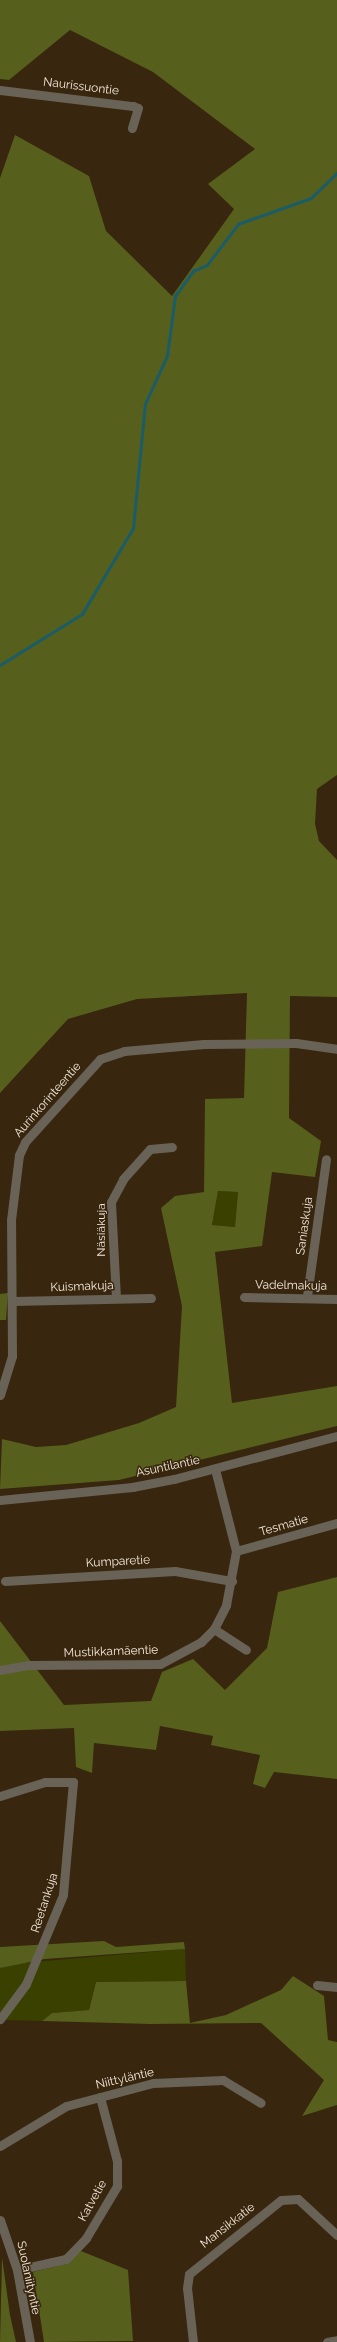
<!DOCTYPE html>
<meta charset="utf-8">
<style>
body{margin:0}
#map{position:relative;width:337px;height:2342px;overflow:hidden;background:#38260e;font-family:Raleway,sans-serif}
div>[style]{position:absolute}
.green>*{inset:0;background:#394000}
.forest>*{inset:0;background:#565f1c}
.stream>*{height:2.5px;margin:-1.25px;padding:0 1.25px;transform-origin:1.25px;border-radius:1.25px;background:#1a5d69}
.minor>*{height:9px;margin:-4.5px;padding:0 4.5px;transform-origin:4.5px;border-radius:4.5px;background:#686356}
span{translate:-50% -50%;white-space:nowrap;text-align:center;line-height:1.15;-webkit-text-stroke:3px #38260e;paint-order:stroke}
.street-label{font-size:12px;color:#f3e7d9}
</style>
<div id="map">
<div class="green">
<i style="clip-path:polygon(218px 1191px,238px 1192px,235px 1227px,212px 1225px)"></i>
<i style="clip-path:polygon(185px 1949px,186px 1981px,96px 1982px,89px 2010px,52px 2013px,42px 2021px,0 2020px,0 1968px,9px 1964px)"></i>
</div>
<div class="forest">
<i style="clip-path:polygon(evenodd,0 0,337px 0,337px 775px,317px 789px,315px 824px,319px 841px,337px 860px,337px 997px,290px 996px,289px 1118px,321px 1141px,315px 1177px,272px 1172px,262px 1246px,215px 1252px,232px 1403px,337px 1386px,337px 1426px,119px 1480px,0 1489px,2px 1439px,36px 1447px,66px 1445px,139px 1423px,176px 1407px,182px 1306px,161px 1208px,175px 1196px,204px 1192px,205px 1099px,244px 1098px,247px 993px,137px 999px,68px 1019px,0 1093px,0 178px,15px 135px,89px 176px,106px 231px,172px 296px,234px 209px,208px 184px,255px 149px,153px 72px,70px 30px,9px 80px,0 79px,0 0,218px 1191px,238px 1192px,235px 1227px,212px 1225px,218px 1191px)"></i>
<i style="clip-path:polygon(8px 1293px,6px 1320px,0 1320px,0 1294px)"></i>
<i style="clip-path:polygon(337px 1577px,337px 1779px,274px 1772px,265px 1788px,253px 1784px,260px 1755px,211px 1745px,213px 1736px,160px 1726px,156px 1750px,94px 1743px,92px 1773px,76px 1767px,74px 1728px,0 1731px,0 1621px,64px 1705px,151px 1701px,162px 1672px,193px 1659px,225px 1690px,267px 1648px,278px 1592px)"></i>
<i style="clip-path:polygon(104px 1941px,116px 1947px,184px 1942px,185px 1949px,45px 1959px,0 1968px,0 1947px)"></i>
<i style="clip-path:polygon(293px 1976px,324px 1996px,328px 2040px,337px 2042px,337px 2105px,302px 2116px,324px 2080px,261px 2023px,151px 2024px,42px 2021px,52px 2013px,89px 2010px,96px 1982px,186px 1981px,190px 2023px,226px 2015px,281px 1990px)"></i>
<i style="clip-path:polygon(81px 2251px,128px 2270px,133px 2341px,44px 2342px,33px 2272px,66px 2264px)"></i>
<i style="clip-path:polygon(2px 2257px,10px 2315px,16px 2342px,0 2342px)"></i>
</div>
<div class="stream">
<i style="left:0;top:665px;width:97px;rotate:-31.9deg"></i>
<i style="left:82px;top:614px;width:100px;rotate:-59.3deg"></i>
<i style="left:133px;top:528px;width:125px;rotate:-84.5deg"></i>
<i style="left:145px;top:404px;width:53px;rotate:-65.4deg"></i>
<i style="left:167px;top:356px;width:61px;rotate:-82.4deg"></i>
<i style="left:175px;top:296px;width:31px;rotate:-54deg"></i>
<i style="left:193px;top:271px;width:15px;rotate:-23deg"></i>
<i style="left:207px;top:265px;width:51px;rotate:-52.9deg"></i>
<i style="left:238px;top:224px;width:77px;rotate:-19.6deg"></i>
<i style="left:311px;top:198px;width:36px;rotate:-44deg"></i>
</div>
<div class="minor">
<i style="left:0;top:90px;width:134px;rotate:6.9deg"></i>
<i style="left:133px;top:106px;width:5px;rotate:22deg"></i>
<i style="left:138px;top:108px;width:21px;rotate:107deg"></i>
<i style="left:307px;top:1296px;width:138px;rotate:-82.1deg"></i>
<i style="left:244px;top:1297px;width:93px;rotate:1.2deg"></i>
<i style="left:116px;top:1298px;width:96px;rotate:-93deg"></i>
<i style="left:111px;top:1202px;width:26px;rotate:-62deg"></i>
<i style="left:123px;top:1179px;width:40px;rotate:-48deg"></i>
<i style="left:150px;top:1149px;width:22px;rotate:-5deg"></i>
<i style="left:13px;top:1301px;width:138px;rotate:-1.2deg"></i>
<i style="left:0;top:1395px;width:41px;rotate:-72.9deg"></i>
<i style="left:12px;top:1356px;width:136px;rotate:-90.4deg"></i>
<i style="left:11px;top:1220px;width:65px;rotate:-83deg"></i>
<i style="left:19px;top:1155px;width:14px;rotate:-65deg"></i>
<i style="left:25px;top:1142px;width:112px;rotate:-47.9deg"></i>
<i style="left:100px;top:1059px;width:25px;rotate:-18deg"></i>
<i style="left:124px;top:1051px;width:80px;rotate:-5deg"></i>
<i style="left:204px;top:1044px;width:92px;rotate:-0.6deg"></i>
<i style="left:296px;top:1043px;width:41px;rotate:8.3deg"></i>
<i style="left:0;top:1500px;width:133px;rotate:-5.6deg"></i>
<i style="left:132px;top:1487px;width:43px;rotate:-10.8deg"></i>
<i style="left:174px;top:1479px;width:169px;rotate:-14.8deg"></i>
<i style="left:236px;top:1551px;width:105px;rotate:-15.5deg"></i>
<i style="left:5px;top:1581px;width:170px;rotate:-3.4deg"></i>
<i style="left:175px;top:1571px;width:58px;rotate:10deg"></i>
<i style="left:214px;top:1629px;width:38px;rotate:33deg"></i>
<i style="left:0;top:1670px;width:28px;rotate:-10deg"></i>
<i style="left:28px;top:1665px;width:132px;rotate:-0.4deg"></i>
<i style="left:160px;top:1664px;width:47px;rotate:-28.2deg"></i>
<i style="left:201px;top:1642px;width:18px;rotate:-45deg"></i>
<i style="left:214px;top:1629px;width:27px;rotate:-63deg"></i>
<i style="left:226px;top:1605px;width:55px;rotate:-79.5deg"></i>
<i style="left:236px;top:1551px;width:85px;rotate:-104.4deg"></i>
<i style="left:0;top:1796px;width:47px;rotate:-17.3deg"></i>
<i style="left:45px;top:1782px;width:28px"></i>
<i style="left:73px;top:1782px;width:113px;rotate:95.1deg"></i>
<i style="left:63px;top:1895px;width:96px;rotate:112.6deg"></i>
<i style="left:26px;top:1984px;width:44px;rotate:126.6deg"></i>
<i style="left:317px;top:1985px;width:20px;rotate:6deg"></i>
<i style="left:0;top:2146px;width:77px;rotate:-31.2deg"></i>
<i style="left:66px;top:2106px;width:90px;rotate:-14.8deg"></i>
<i style="left:153px;top:2083px;width:70px;rotate:-2.5deg"></i>
<i style="left:223px;top:2080px;width:44px;rotate:31.2deg"></i>
<i style="left:0;top:2220px;width:53px;rotate:71.2deg"></i>
<i style="left:17px;top:2270px;width:73px;rotate:79.8deg"></i>
<i style="left:17px;top:2270px;width:50px;rotate:-12.7deg"></i>
<i style="left:66px;top:2259px;width:29px;rotate:-46deg"></i>
<i style="left:86px;top:2238px;width:61px;rotate:-59.2deg"></i>
<i style="left:117px;top:2186px;width:25px;rotate:-90deg"></i>
<i style="left:117px;top:2161px;width:66px;rotate:-104.9deg"></i>
<i style="left:193px;top:2342px;width:54px;rotate:-96.3deg"></i>
<i style="left:187px;top:2288px;width:14px;rotate:-82deg"></i>
<i style="left:189px;top:2274px;width:118px;rotate:-38.8deg"></i>
<i style="left:281px;top:2200px;width:17px;rotate:-3deg"></i>
<i style="left:298px;top:2199px;width:53px;rotate:42.7deg"></i>
<i style="left:327px;top:2342px;width:10px;rotate:-11deg"></i>
</div>
<div class="street-label">
<span style="left:81px;top:87px;rotate:7deg">Naurissuontie</span>
<span style="left:48px;top:1100px;rotate:-49deg">Aurinkorinteentie</span>
<span style="left:305px;top:1226px;rotate:-82deg">Saniaskuja</span>
<span style="left:102px;top:1230px;rotate:-90deg">Näsiäkuja</span>
<span style="left:291px;top:1286px;rotate:1deg">Vadelmakuja</span>
<span style="left:82px;top:1287px;rotate:-2deg">Kuismakuja</span>
<span style="left:168px;top:1467px;rotate:-12deg">Asuntilantie</span>
<span style="left:284px;top:1526px;rotate:-16deg">Tesmatie</span>
<span style="left:118px;top:1562px;rotate:-3deg">Kumparetie</span>
<span style="left:111px;top:1652px;rotate:-2deg">Mustikkamäentie</span>
<span style="left:45px;top:1903px;rotate:-72deg">Reetankuja</span>
<span style="left:125px;top:2079px;rotate:-13deg">Niittyläntie</span>
<span style="left:93px;top:2201px;rotate:-61deg">Katvetie</span>
<span style="left:228px;top:2226px;rotate:-38deg">Mansikkatie</span>
<span style="left:28px;top:2278px;rotate:78deg">Suolaniityntie</span>
</div>
</div>
